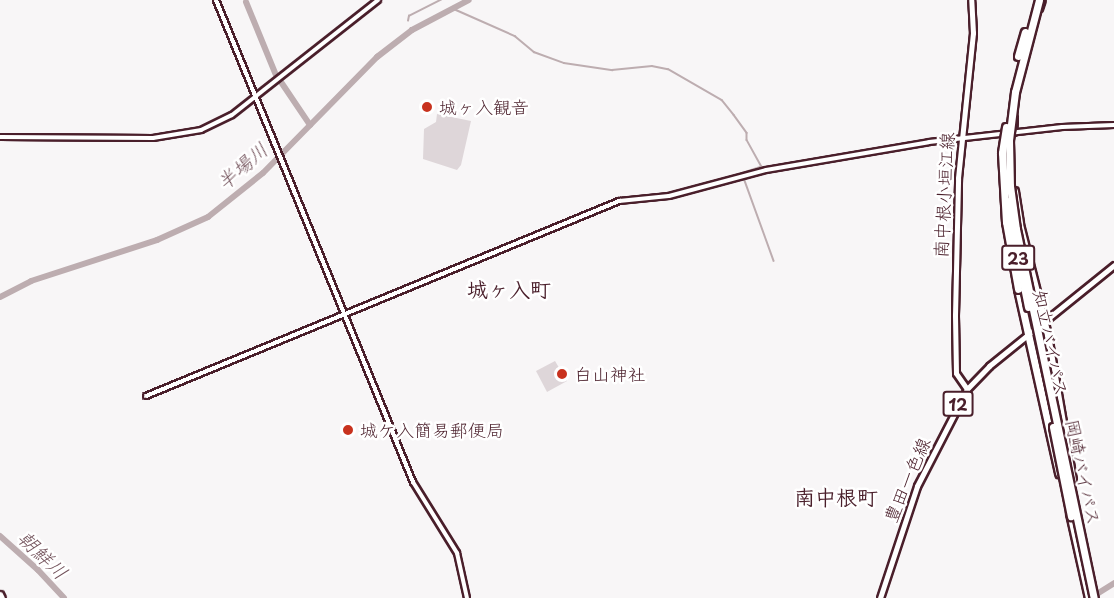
<!DOCTYPE html>
<meta charset="utf-8">
<style>
body{margin:0}
#map{position:relative;width:1114px;height:598px;overflow:hidden;background:#f8f6f7;font-family:"Playpen Sans","Klee One",sans-serif}
div>[style]{position:absolute}
.green>*{inset:0;background:#ded6d9}
.stream>*{height:1.5px;margin:-0.75px;padding:0 0.75px;transform-origin:0.75px;border-radius:0.75px;background:#bdadb0}
.river>*{height:6px;margin:-3px;padding:0 3px;transform-origin:3px;border-radius:3px;background:#bdadb0}
.roads{filter:drop-shadow(2px 0 #4a1f2b) drop-shadow(-2px 0 #4a1f2b) drop-shadow(0 2px #4a1f2b) drop-shadow(0 -2px #4a1f2b)}
.minor>*{height:4px;margin:-2px;padding:0 2px;transform-origin:2px;border-radius:2px;background:#fff}
.major>*{height:5px;margin:-2.5px;padding:0 2.5px;transform-origin:2.5px;border-radius:2.5px;background:#fff}
.highway>*{height:7px;margin:-3.5px;padding:0 3.5px;transform-origin:3.5px;border-radius:3.5px;background:#fff}
.bridges{filter:drop-shadow(2px 0 #4a1f2b) drop-shadow(-2px 0 #4a1f2b) drop-shadow(0 2px #4a1f2b) drop-shadow(0 -2px #4a1f2b)}
.highway-bridge>*{height:7px;margin:-3.5px;padding:0 3.5px;transform-origin:3.5px;border-radius:3.5px;background:#fff}
.dots>*{width:16px;height:16px;translate:-50% -50%;box-sizing:border-box;border:3px solid #fff;border-radius:50%}
span{translate:-50% -50%;white-space:nowrap;text-align:center;line-height:1.15;-webkit-text-stroke:5px #fff;paint-order:stroke}
.shield-label span{padding:2px 4px;background:#fff;border:2px solid;border-radius:4px;-webkit-text-stroke-width:0}
.shield-label{font-size:16px;color:#4a1f2b;font-weight:700}
.poi-label{font-size:18px;color:#4a1f2b}
.left{translate:0 -50%;text-align:left}
.street-label{font-size:18px;color:#4a1f2b}
.water-label{font-size:20px;color:#72515a;font-style:italic}
.quarter-label{font-size:21px;color:#4a1f2b;font-weight:700}
</style>
<div id="map">
<div class="green">
<i style="clip-path:polygon(437px 114px,471px 121px,461px 165px,457px 170px,423px 159px,424px 129px,436px 122px)"></i>
<i style="clip-path:polygon(555px 361px,567px 381px,547px 392px,536px 371px)"></i>
</div>
<div class="stream">
<i style="left:454px;top:9px;width:67px;rotate:23.9deg"></i>
<i style="left:515px;top:36px;width:25px;rotate:40deg"></i>
<i style="left:534px;top:52px;width:32px;rotate:20deg"></i>
<i style="left:564px;top:63px;width:49px;rotate:8.3deg"></i>
<i style="left:612px;top:70px;width:40px;rotate:-5.7deg"></i>
<i style="left:652px;top:66px;width:16px;rotate:11deg"></i>
<i style="left:668px;top:69px;width:62px;rotate:29.9deg"></i>
<i style="left:722px;top:100px;width:19px;rotate:51deg"></i>
<i style="left:734px;top:115px;width:22px;rotate:54deg"></i>
<i style="left:747px;top:133px;width:7px;rotate:90deg"></i>
<i style="left:747px;top:140px;width:31px;rotate:61deg"></i>
<i style="left:762px;top:167px;width:20px;rotate:162deg"></i>
<i style="left:408px;top:21px;width:5px;rotate:-79deg"></i>
<i style="left:409px;top:16px;width:36px;rotate:-27deg"></i>
<i style="left:411px;top:28px;width:2px;rotate:63deg"></i>
<i style="left:744px;top:178px;width:88px;rotate:70.1deg"></i>
</div>
<div class="river">
<i style="left:246px;top:2px;width:79px;rotate:67.7deg"></i>
<i style="left:281px;top:82px;width:52px;rotate:56deg"></i>
<i style="left:0;top:297px;width:35px;rotate:-27deg"></i>
<i style="left:31px;top:281px;width:133px;rotate:-18deg"></i>
<i style="left:157px;top:240px;width:56px;rotate:-24.3deg"></i>
<i style="left:208px;top:217px;width:70px;rotate:-38.7deg"></i>
<i style="left:263px;top:173px;width:163px;rotate:-45.5deg"></i>
<i style="left:377px;top:57px;width:44px;rotate:-37.6deg"></i>
<i style="left:412px;top:30px;width:64px;rotate:-27.8deg"></i>
<i style="left:0;top:536px;width:51px;rotate:41.8deg"></i>
<i style="left:38px;top:570px;width:38px;rotate:47deg"></i>
<i style="left:1092px;top:597px;width:26px;rotate:-32deg"></i>
</div>
<div class="roads">
<div class="minor">
<i style="left:216px;top:0;width:521px;rotate:67.77deg"></i>
<i style="left:413px;top:482px;width:84px;rotate:58.2deg"></i>
<i style="left:457px;top:553px;width:46px;rotate:77.5deg"></i>
<i style="left:1040px;top:9px;width:9px;rotate:-72deg"></i>
<i style="left:1014px;top:133px;width:15px;rotate:-86deg"></i>
<i style="left:0;top:137px;width:153px;rotate:0.4deg"></i>
<i style="left:153px;top:138px;width:49px;rotate:-9.5deg"></i>
<i style="left:201px;top:130px;width:34px;rotate:-26deg"></i>
<i style="left:232px;top:115px;width:186px;rotate:-38.2deg"></i>
<i style="left:146px;top:396px;width:512px;rotate:-22.4deg"></i>
<i style="left:619px;top:201px;width:50px;rotate:-5.7deg"></i>
<i style="left:669px;top:196px;width:100px;rotate:-15deg"></i>
<i style="left:766px;top:170px;width:165px;rotate:-9.7deg"></i>
<i style="left:929px;top:142px;width:134px;rotate:-6.4deg"></i>
<i style="left:1062px;top:127px;width:52px;rotate:-2.2deg"></i>
</div>
<div class="major">
<i style="left:967px;top:389px;width:19px;rotate:-125deg"></i>
<i style="left:956px;top:373px;width:58px;rotate:-91deg"></i>
<i style="left:955px;top:315px;width:137px;rotate:-88.7deg"></i>
<i style="left:958px;top:178px;width:146px;rotate:-84.1deg"></i>
<i style="left:973px;top:33px;width:33px;rotate:-93deg"></i>
<i style="left:0;top:594px;width:4px;rotate:63deg"></i>
<i style="left:880px;top:598px;width:118px;rotate:-71.7deg"></i>
<i style="left:917px;top:486px;width:109px;rotate:-62.7deg"></i>
<i style="left:967px;top:389px;width:32px;rotate:-46deg"></i>
<i style="left:989px;top:366px;width:161px;rotate:-38.9deg"></i>
</div>
<div class="highway">
<i style="left:1014px;top:191px;width:33px;rotate:81deg"></i>
<i style="left:1019px;top:224px;width:114px;rotate:75.8deg"></i>
<i style="left:1047px;top:335px;width:147px;rotate:80.2deg"></i>
<i style="left:1018px;top:289px;width:189px;rotate:77.4deg"></i>
<i style="left:1070px;top:513px;width:87px;rotate:77.4deg"></i>
</div>
</div>
<div class="bridges">
<div class="highway-bridge">
<i style="left:1039px;top:0;width:95px;rotate:104.6deg"></i>
<i style="left:1015px;top:92px;width:48px;rotate:97.1deg"></i>
<i style="left:1009px;top:140px;width:46px;rotate:88.8deg"></i>
<i style="left:1010px;top:186px;width:43px;rotate:82.1deg"></i>
<i style="left:1016px;top:229px;width:377px;rotate:78.1deg"></i>
<i style="left:1018px;top:56px;width:25px;rotate:-74deg"></i>
<i style="left:1006px;top:127px;width:26px;rotate:99deg"></i>
<i style="left:1002px;top:153px;width:69px;rotate:86.7deg"></i>
<i style="left:1006px;top:222px;width:68px;rotate:79.8deg"></i>
<i style="left:1007px;top:201px;width:108px;rotate:78.8deg"></i>
<i style="left:1053px;top:427px;width:91px;rotate:78.6deg"></i>
</div>
</div>
<div class="dots">
<i style="left:427px;top:107px;background:#c8321e"></i>
<i style="left:562px;top:374px;background:#c8321e"></i>
<i style="left:348px;top:430px;background:#c8321e"></i>
</div>
<div class="shield-label">
<span style="left:1018px;top:258px">23</span>
<span style="left:958px;top:404px">12</span>
</div>
<div class="poi-label">
<span class="left" style="left:439px;top:107px">城ヶ入観音</span>
<span class="left" style="left:574px;top:374px">白山神社</span>
<span class="left" style="left:360px;top:430px">城ケ入簡易郵便局</span>
</div>
<div class="street-label">
<span style="left:944px;top:195px;rotate:-87deg">南中根小垣江線</span>
<span style="left:1051px;top:343px;rotate:78deg">知立バイパス</span>
<span style="left:1083px;top:472px;rotate:78deg">岡崎バイパス</span>
<span style="left:907px;top:480px;rotate:-67deg">豊田一色線</span>
</div>
<div class="water-label">
<span style="left:242px;top:166px;rotate:-41deg">半場川</span>
<span style="left:43px;top:555px;rotate:44deg">朝鮮川</span>
</div>
<div class="quarter-label">
<span style="left:509px;top:288px">城ヶ入町</span>
<span style="left:836px;top:496px">南中根町</span>
</div>
</div>
